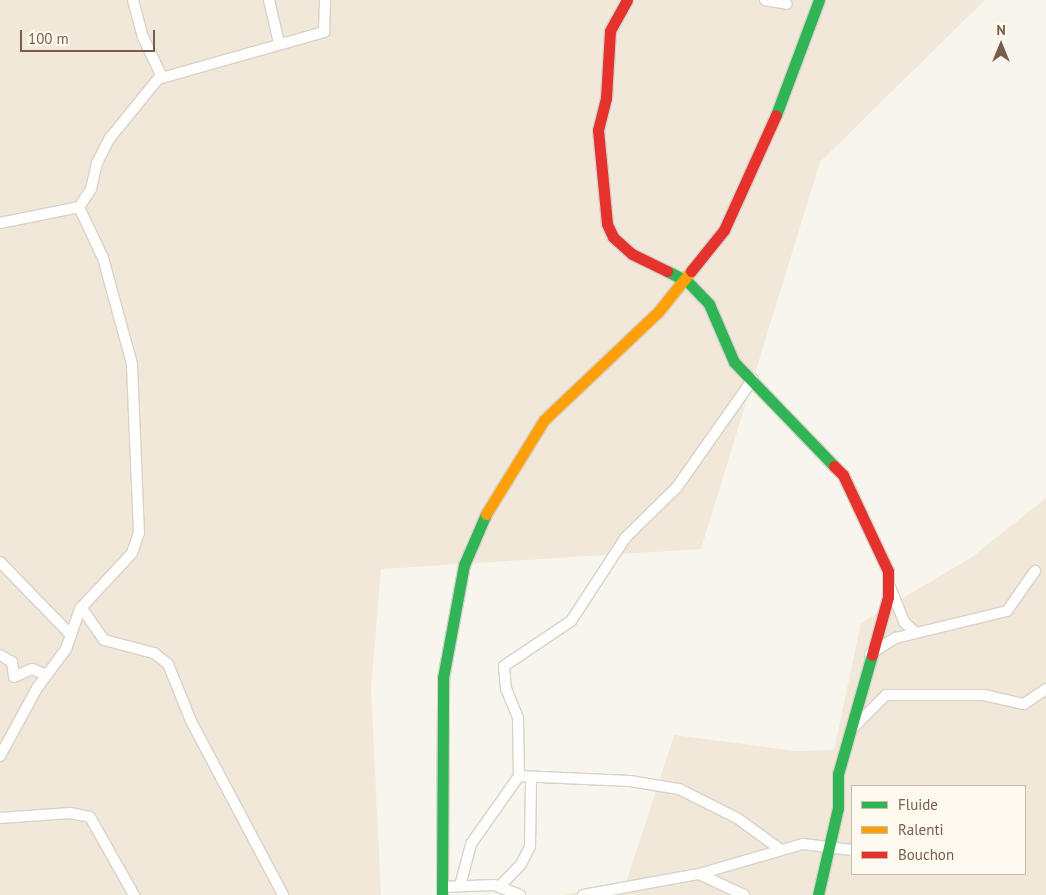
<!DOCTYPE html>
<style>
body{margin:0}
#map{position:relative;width:1046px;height:895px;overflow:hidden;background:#f8f5ed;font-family:"PT Sans",sans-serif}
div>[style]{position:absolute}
.residential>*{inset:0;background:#f1e8da}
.roads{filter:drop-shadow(1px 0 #d7d2cb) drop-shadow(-1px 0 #d7d2cb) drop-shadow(0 1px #d7d2cb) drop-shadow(0 -1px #d7d2cb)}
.street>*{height:10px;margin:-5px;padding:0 5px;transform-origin:5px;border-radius:5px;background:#fefefc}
.fast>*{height:11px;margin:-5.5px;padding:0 5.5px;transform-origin:5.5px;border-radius:5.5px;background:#30b455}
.slow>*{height:11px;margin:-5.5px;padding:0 5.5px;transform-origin:5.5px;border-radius:5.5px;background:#ff9f0a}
.jam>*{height:11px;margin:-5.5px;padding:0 5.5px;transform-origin:5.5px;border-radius:5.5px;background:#e5322d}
span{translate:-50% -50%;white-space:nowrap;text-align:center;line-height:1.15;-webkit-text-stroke:4px #fffaef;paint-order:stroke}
.legend{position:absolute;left:851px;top:785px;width:175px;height:90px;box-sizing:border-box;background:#fffaef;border:1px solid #c9bcad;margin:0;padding:6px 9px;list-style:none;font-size:15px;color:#775e4b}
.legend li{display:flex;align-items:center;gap:10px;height:25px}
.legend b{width:25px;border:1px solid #c9bcad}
.north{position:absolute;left:976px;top:20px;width:50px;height:50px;-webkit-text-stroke:4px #fffaef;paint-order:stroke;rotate:0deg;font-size:14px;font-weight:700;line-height:20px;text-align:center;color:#775e4b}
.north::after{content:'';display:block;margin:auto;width:18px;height:22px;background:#775e4b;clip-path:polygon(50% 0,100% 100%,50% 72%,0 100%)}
.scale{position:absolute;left:20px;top:30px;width:135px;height:22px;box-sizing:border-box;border:2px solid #775e4b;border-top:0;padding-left:6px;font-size:15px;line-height:18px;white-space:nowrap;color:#775e4b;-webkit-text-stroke:4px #fffaef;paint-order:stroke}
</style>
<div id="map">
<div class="residential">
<i style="clip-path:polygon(0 0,985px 0,820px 162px,701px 549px,381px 569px,371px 688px,381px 895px,0 895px)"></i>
<i style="clip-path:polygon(evenodd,1046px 498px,1046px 895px,563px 895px,626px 883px,674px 735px,796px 751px,834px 750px,861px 623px,972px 557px,1046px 498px,852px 786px,1025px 786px,1025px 874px,852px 874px,852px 786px)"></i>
</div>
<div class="roads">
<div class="street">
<i style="left:133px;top:0;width:38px;rotate:75deg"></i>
<i style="left:143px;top:37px;width:44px;rotate:64.6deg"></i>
<i style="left:269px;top:0;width:44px;rotate:76.9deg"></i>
<i style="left:765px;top:0;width:22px;rotate:10deg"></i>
<i style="left:0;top:223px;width:81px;rotate:-11.4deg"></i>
<i style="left:79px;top:207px;width:22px;rotate:-56deg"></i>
<i style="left:91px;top:189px;width:27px;rotate:-77deg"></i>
<i style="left:97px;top:163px;width:28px;rotate:-63deg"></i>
<i style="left:110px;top:138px;width:76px;rotate:-50.9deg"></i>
<i style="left:158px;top:79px;width:173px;rotate:-15.8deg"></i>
<i style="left:324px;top:32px;width:32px;rotate:-88deg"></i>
<i style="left:0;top:562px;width:99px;rotate:45.8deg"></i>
<i style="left:890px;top:587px;width:38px;rotate:68deg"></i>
<i style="left:904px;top:622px;width:16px;rotate:43deg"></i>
<i style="left:81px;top:607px;width:40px;rotate:55.1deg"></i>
<i style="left:104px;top:640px;width:52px;rotate:14.6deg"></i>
<i style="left:154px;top:653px;width:18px;rotate:38deg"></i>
<i style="left:168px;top:664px;width:61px;rotate:68deg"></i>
<i style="left:191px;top:721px;width:197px;rotate:62.1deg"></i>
<i style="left:870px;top:654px;width:31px;rotate:-32deg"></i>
<i style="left:896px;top:638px;width:114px;rotate:-13.7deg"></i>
<i style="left:1007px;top:611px;width:49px;rotate:-55deg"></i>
<i style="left:0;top:655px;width:14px;rotate:30deg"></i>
<i style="left:12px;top:662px;width:15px;rotate:82deg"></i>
<i style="left:14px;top:677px;width:20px;rotate:-24deg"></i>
<i style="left:32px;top:669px;width:16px;rotate:22deg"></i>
<i style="left:853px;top:728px;width:47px;rotate:-45deg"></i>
<i style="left:886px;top:695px;width:98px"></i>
<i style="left:984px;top:695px;width:41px;rotate:12.7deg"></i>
<i style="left:1024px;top:704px;width:27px;rotate:-34deg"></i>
<i style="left:0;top:756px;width:77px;rotate:-61.4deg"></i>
<i style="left:37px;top:688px;width:49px;rotate:-53.4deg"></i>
<i style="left:66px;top:649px;width:42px;rotate:-70.7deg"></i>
<i style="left:80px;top:609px;width:76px;rotate:-47.1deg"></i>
<i style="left:132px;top:553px;width:21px;rotate:-71deg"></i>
<i style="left:139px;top:533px;width:169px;rotate:-92.4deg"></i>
<i style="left:132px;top:364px;width:110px;rotate:-105.3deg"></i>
<i style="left:103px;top:258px;width:56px;rotate:-115.2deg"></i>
<i style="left:519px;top:776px;width:111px;rotate:2.6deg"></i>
<i style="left:630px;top:781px;width:50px;rotate:9.3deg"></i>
<i style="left:679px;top:789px;width:65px;rotate:26.6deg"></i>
<i style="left:737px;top:818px;width:54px;rotate:36deg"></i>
<i style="left:0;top:818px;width:70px;rotate:-4.1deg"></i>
<i style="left:70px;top:813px;width:20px;rotate:11deg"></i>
<i style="left:90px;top:817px;width:90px;rotate:60.6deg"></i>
<i style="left:699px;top:874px;width:108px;rotate:-16.1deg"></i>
<i style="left:803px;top:844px;width:49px;rotate:7deg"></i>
<i style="left:460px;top:886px;width:43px;rotate:-75.3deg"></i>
<i style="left:471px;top:844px;width:83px;rotate:-54.8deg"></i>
<i style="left:519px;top:776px;width:58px;rotate:-91deg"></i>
<i style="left:518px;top:718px;width:31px;rotate:-112deg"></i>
<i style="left:506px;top:689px;width:23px;rotate:-95deg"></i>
<i style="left:504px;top:666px;width:81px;rotate:-33.9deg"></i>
<i style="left:571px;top:621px;width:100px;rotate:-56.8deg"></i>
<i style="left:626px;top:537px;width:71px;rotate:-44.4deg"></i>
<i style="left:677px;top:487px;width:132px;rotate:-54.9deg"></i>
<i style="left:500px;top:886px;width:30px;rotate:-46deg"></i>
<i style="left:521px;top:864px;width:20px;rotate:-63deg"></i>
<i style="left:530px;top:846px;width:66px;rotate:-89.1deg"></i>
<i style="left:442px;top:887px;width:52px;rotate:-2.2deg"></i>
<i style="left:494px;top:885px;width:28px;rotate:21deg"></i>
<i style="left:583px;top:895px;width:118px;rotate:-10.3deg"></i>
<i style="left:699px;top:874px;width:50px;rotate:25deg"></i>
</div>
<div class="fast">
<i style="left:776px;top:115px;width:123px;rotate:-69.5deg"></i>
<i style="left:667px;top:271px;width:22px;rotate:27deg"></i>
<i style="left:687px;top:281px;width:32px;rotate:46deg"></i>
<i style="left:709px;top:304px;width:63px;rotate:66.7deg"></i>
<i style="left:734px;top:362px;width:144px;rotate:46.1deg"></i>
<i style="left:442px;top:895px;width:217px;rotate:-89.7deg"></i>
<i style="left:443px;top:678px;width:115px;rotate:-79.5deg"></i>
<i style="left:464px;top:565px;width:56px;rotate:-66.7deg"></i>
<i style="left:818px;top:895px;width:89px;rotate:-77.1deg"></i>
<i style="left:838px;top:808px;width:34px;rotate:-90deg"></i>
<i style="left:838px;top:774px;width:124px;rotate:-74.1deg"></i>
</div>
<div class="slow">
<i style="left:486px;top:514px;width:110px;rotate:-58.3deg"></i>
<i style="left:544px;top:420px;width:157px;rotate:-43.5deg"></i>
<i style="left:658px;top:312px;width:53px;rotate:-51.2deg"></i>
</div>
<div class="jam">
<i style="left:627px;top:0;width:35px;rotate:119deg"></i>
<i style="left:610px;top:31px;width:67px;rotate:93.4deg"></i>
<i style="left:606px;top:98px;width:33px;rotate:104deg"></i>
<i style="left:598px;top:130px;width:94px;rotate:84.5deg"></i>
<i style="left:607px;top:224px;width:14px;rotate:65deg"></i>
<i style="left:613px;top:237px;width:25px;rotate:42deg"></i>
<i style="left:632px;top:254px;width:39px;rotate:26deg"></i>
<i style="left:691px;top:271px;width:53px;rotate:-51.2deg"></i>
<i style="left:724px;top:230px;width:126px;rotate:-65.7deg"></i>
<i style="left:834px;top:466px;width:13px;rotate:45deg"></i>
<i style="left:843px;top:475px;width:106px;rotate:64.9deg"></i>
<i style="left:888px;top:571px;width:26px;rotate:90deg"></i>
<i style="left:888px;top:597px;width:60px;rotate:105.4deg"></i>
</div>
</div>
<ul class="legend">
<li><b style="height:6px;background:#30b455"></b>Fluide</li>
<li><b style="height:6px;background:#ff9f0a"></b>Ralenti</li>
<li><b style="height:6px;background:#e5322d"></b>Bouchon</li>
</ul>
<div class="north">N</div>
<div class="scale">100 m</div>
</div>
